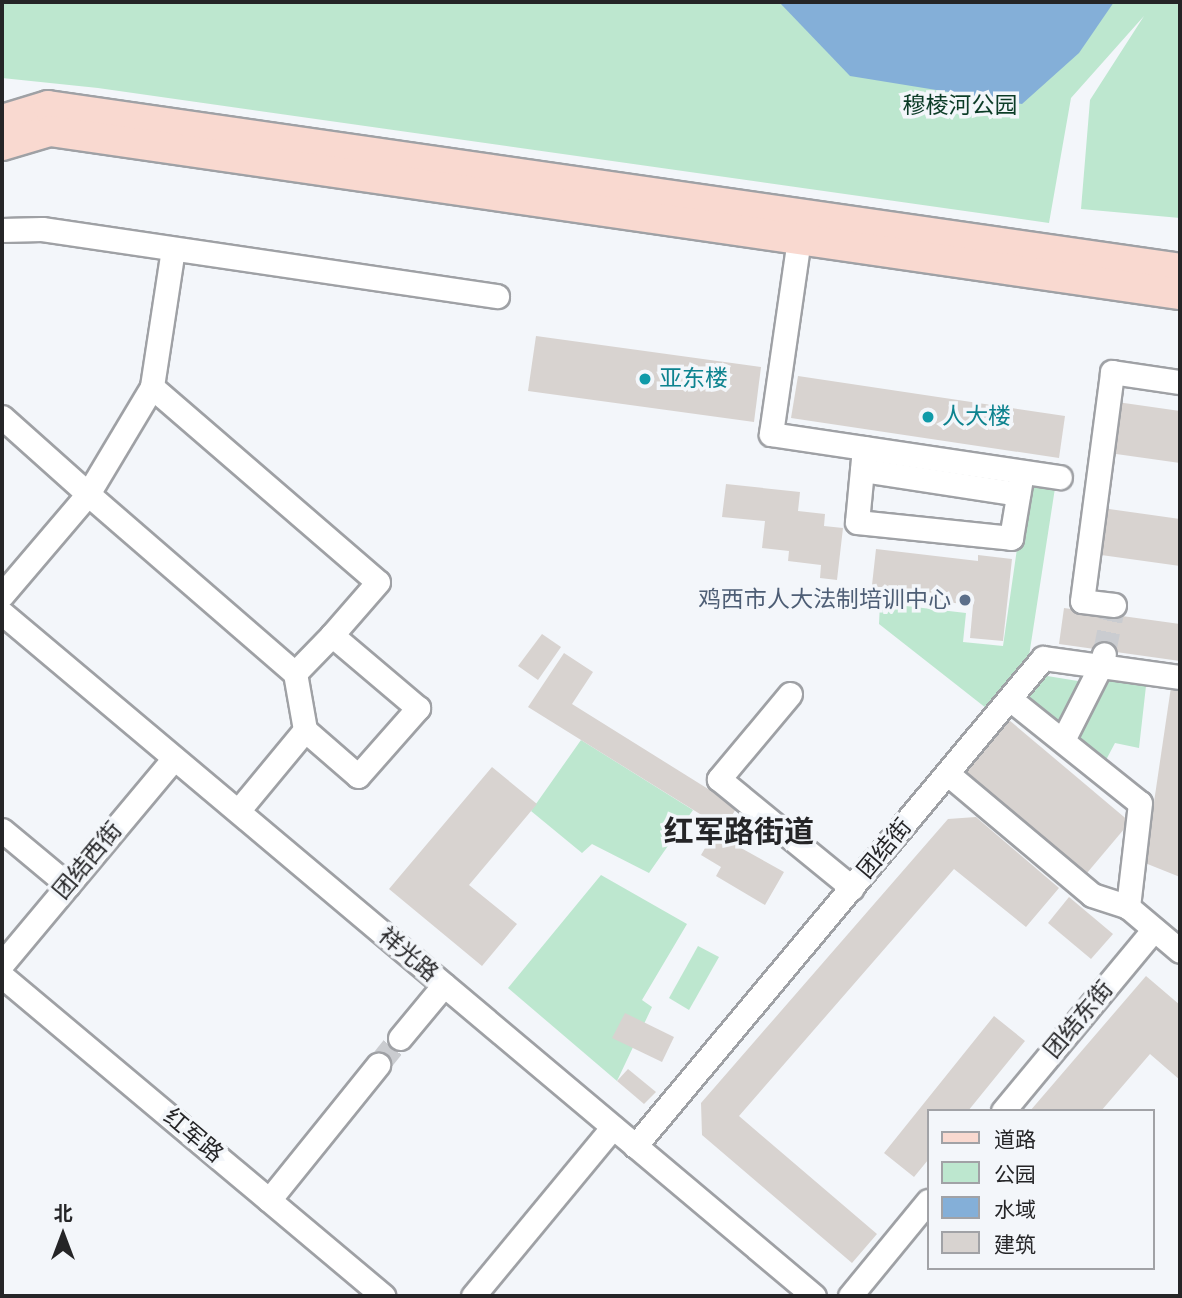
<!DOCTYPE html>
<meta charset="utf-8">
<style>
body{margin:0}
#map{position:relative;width:1182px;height:1298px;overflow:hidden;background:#f3f6fa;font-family:"Roboto Condensed","Noto Sans SC",sans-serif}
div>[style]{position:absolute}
.green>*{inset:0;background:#bde7cf}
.water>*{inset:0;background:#84afd8}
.building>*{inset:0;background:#d8d3d0}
.minor-tunnel>*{height:23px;margin-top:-11.5px;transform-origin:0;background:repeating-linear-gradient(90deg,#caccd0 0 23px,transparent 0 34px)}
.roads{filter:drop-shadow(2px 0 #9fa1a5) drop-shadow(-2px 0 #9fa1a5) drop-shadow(0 2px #9fa1a5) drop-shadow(0 -2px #9fa1a5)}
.minor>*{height:23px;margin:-11.5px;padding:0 11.5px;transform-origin:11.5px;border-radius:11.5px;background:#fff}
.major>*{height:30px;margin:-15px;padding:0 15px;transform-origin:15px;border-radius:15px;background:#f9d9d0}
.dots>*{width:19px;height:19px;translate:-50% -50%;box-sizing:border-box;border:4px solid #f3f6fa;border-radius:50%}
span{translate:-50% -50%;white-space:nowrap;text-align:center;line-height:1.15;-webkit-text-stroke:7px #f3f6fa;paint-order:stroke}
.park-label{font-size:23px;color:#0c3c27}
.culture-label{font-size:23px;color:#0d838f}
.left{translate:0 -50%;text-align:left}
.service-label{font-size:23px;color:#4e5e75}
.right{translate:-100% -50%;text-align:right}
.street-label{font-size:23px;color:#252527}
.district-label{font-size:30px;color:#252527;font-weight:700}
.frame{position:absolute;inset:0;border:4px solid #252527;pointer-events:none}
.legend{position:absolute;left:927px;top:1109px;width:228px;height:161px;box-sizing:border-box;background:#f3f6fa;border:2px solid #a1a2a6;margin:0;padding:9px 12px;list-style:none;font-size:21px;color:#252527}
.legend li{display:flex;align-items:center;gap:14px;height:35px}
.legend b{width:35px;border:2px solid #a1a2a6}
.north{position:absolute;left:28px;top:1200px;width:70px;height:70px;-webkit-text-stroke:5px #f3f6fa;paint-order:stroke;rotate:0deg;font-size:19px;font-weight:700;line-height:28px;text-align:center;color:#252527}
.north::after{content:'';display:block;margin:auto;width:24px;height:32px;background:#252527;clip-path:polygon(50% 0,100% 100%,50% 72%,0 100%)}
</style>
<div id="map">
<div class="green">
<i style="clip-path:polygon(2px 2px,1180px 2px,1180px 218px,1081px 209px,1090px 100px,1144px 16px,1071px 98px,1049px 223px,98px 88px,2px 78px)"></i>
<i style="clip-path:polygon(1026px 486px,1055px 488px,1029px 656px,986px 708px,879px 624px,880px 603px,966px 613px,963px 642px,1003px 646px)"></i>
<i style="clip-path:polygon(1041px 675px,1084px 682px,1063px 724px,1025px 697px)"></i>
<i style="clip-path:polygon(1103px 680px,1146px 686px,1139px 748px,1115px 743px,1106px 760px,1076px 734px)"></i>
<i style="clip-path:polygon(581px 740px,693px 810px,649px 873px,592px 844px,582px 853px,531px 811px)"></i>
<i style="clip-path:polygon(601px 875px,687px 924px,642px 1000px,652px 1007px,617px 1081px,508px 988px)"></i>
<i style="clip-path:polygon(698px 946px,719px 957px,689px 1010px,669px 998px)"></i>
</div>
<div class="water">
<i style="clip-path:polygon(779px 2px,1114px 2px,1079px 53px,1022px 104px,850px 76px)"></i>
</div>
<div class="building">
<i style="clip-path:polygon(536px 336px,761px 367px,754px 422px,528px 391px)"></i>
<i style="clip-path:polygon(798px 376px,1065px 416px,1059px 458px,791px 418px)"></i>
<i style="clip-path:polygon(1117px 402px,1180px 411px,1180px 463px,1109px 453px)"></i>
<i style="clip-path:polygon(726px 484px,800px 492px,798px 511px,825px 514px,824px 526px,843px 528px,837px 580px,820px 578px,821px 565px,788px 561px,789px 551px,762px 548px,765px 521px,722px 517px)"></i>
<i style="clip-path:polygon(1102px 508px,1180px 519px,1180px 566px,1094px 554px)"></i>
<i style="clip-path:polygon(876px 549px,978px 561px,978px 555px,1012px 559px,1003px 641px,970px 638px,973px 605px,871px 594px)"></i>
<i style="clip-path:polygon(1064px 608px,1180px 624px,1180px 661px,1059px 644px)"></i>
<i style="clip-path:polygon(542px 634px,561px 647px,538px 680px,518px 666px)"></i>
<i style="clip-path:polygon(564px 653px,593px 672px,572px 704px,737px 807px,724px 829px,528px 707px)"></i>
<i style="clip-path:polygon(1171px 687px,1180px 688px,1180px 877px,1145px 863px)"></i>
<i style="clip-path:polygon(1009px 720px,1130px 822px,1087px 873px,965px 772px)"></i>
<i style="clip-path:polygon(492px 767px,537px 804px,469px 885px,517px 924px,482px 966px,389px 889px)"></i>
<i style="clip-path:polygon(976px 817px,1059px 888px,1026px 927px,954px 869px,739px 1116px,877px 1234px,852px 1263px,702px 1135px,701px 1103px,948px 819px)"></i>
<i style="clip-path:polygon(714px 833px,784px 872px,765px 905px,716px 876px,721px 867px,701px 855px)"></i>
<i style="clip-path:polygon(1069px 897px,1113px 934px,1091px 959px,1048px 923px)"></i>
<i style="clip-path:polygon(1146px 976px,1180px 1005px,1180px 1080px,1150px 1054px,1101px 1111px,1030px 1111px)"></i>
<i style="clip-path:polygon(625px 1013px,674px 1037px,662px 1062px,612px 1038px)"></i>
<i style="clip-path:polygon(994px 1016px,1025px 1041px,968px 1111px,928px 1111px,928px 1160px,914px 1177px,884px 1153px)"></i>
<i style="clip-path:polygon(628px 1069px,656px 1092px,644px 1104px,617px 1081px)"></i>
</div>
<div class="minor-tunnel">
<i style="left:1104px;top:654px;width:50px;rotate:-78.5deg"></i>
<i style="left:378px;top:1065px;width:35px;rotate:-51deg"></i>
</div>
<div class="roads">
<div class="minor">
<i style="left:2px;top:230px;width:40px;rotate:-1.4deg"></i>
<i style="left:42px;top:229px;width:460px;rotate:8.4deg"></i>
<i style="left:799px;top:239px;width:197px;rotate:98.2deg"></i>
<i style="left:771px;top:434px;width:292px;rotate:8.5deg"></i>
<i style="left:173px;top:249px;width:140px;rotate:98.7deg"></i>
<i style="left:152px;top:387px;width:125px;rotate:120.9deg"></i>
<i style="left:88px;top:494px;width:274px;rotate:40.9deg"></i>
<i style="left:295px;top:673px;width:58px;rotate:80deg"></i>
<i style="left:305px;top:730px;width:70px;rotate:41deg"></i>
<i style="left:358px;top:776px;width:91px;rotate:-48.6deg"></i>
<i style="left:418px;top:708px;width:113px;rotate:-139.7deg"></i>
<i style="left:332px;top:635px;width:53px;rotate:134.2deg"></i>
<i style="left:152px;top:387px;width:298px;rotate:40.8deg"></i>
<i style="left:378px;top:582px;width:70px;rotate:131deg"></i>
<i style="left:2px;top:417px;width:115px;rotate:41.8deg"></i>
<i style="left:88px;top:494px;width:133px;rotate:130.4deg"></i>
<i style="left:864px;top:448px;width:74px;rotate:95.4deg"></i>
<i style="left:857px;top:522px;width:155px;rotate:5.9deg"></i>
<i style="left:1011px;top:538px;width:67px;rotate:-80.5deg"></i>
<i style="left:862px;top:470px;width:158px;rotate:8.7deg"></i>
<i style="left:1114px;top:605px;width:32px;rotate:-173deg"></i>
<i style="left:1082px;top:601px;width:231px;rotate:-82.5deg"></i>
<i style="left:1112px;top:372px;width:69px;rotate:8.4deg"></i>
<i style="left:2px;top:613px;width:1061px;rotate:40.07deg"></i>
<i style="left:790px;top:694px;width:111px;rotate:129.9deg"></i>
<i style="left:719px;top:779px;width:172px;rotate:39.3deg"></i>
<i style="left:1010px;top:699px;width:166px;rotate:38.7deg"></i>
<i style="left:1140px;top:803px;width:105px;rotate:96.6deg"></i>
<i style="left:1128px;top:907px;width:68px;rotate:40.2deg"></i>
<i style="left:1063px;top:740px;width:84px;rotate:-63.1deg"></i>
<i style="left:1101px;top:665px;width:11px;rotate:-75deg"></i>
<i style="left:948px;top:774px;width:188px;rotate:40deg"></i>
<i style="left:1092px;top:895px;width:38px;rotate:18deg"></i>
<i style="left:238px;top:811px;width:105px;rotate:-50.4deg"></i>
<i style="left:2px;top:830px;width:86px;rotate:39.8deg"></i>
<i style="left:2px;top:964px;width:268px;rotate:-50.1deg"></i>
<i style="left:2px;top:976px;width:498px;rotate:40deg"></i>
<i style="left:400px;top:1038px;width:69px;rotate:-50.3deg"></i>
<i style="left:1003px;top:1111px;width:236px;rotate:-50.3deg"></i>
<i style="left:635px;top:1146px;width:636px;rotate:-50.1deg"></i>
<i style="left:1043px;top:658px;width:138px;rotate:7.9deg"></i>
<i style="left:269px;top:1200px;width:174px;rotate:-51.1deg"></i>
<i style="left:473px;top:1296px;width:219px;rotate:-50.4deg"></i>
<i style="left:850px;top:1296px;width:123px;rotate:-50.6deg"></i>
</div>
<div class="major">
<i style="left:2px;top:120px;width:48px;rotate:-16.9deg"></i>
<i style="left:48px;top:106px;width:1144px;rotate:8.19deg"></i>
<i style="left:2px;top:145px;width:50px;rotate:-16.3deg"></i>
<i style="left:50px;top:131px;width:1142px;rotate:8.21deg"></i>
</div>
</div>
<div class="dots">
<i style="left:645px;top:379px;background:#0f9aa8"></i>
<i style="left:928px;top:417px;background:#0f9aa8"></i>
<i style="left:965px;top:600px;background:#5c6f8a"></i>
</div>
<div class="park-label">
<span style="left:960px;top:106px">穆棱河公园</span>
</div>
<div class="culture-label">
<span class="left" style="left:659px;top:379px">亚东楼</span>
<span class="left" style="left:942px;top:417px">人大楼</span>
</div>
<div class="service-label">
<span class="right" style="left:951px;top:600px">鸡西市人大法制培训中心</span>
</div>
<div class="street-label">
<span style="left:885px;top:849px;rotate:-50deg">团结街</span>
<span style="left:88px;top:861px;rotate:-50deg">团结西街</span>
<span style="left:408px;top:955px;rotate:40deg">祥光路</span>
<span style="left:1079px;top:1020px;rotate:-50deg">团结东街</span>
<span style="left:193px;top:1136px;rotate:40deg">红军路</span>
</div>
<div class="district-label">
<span style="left:739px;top:832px">红军路街道</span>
</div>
<div class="frame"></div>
<ul class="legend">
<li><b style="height:9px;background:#f9d9d0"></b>道路</li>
<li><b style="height:19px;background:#bde7cf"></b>公园</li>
<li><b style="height:19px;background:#84afd8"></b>水域</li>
<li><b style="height:19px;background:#d8d3d0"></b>建筑</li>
</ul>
<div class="north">北</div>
</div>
